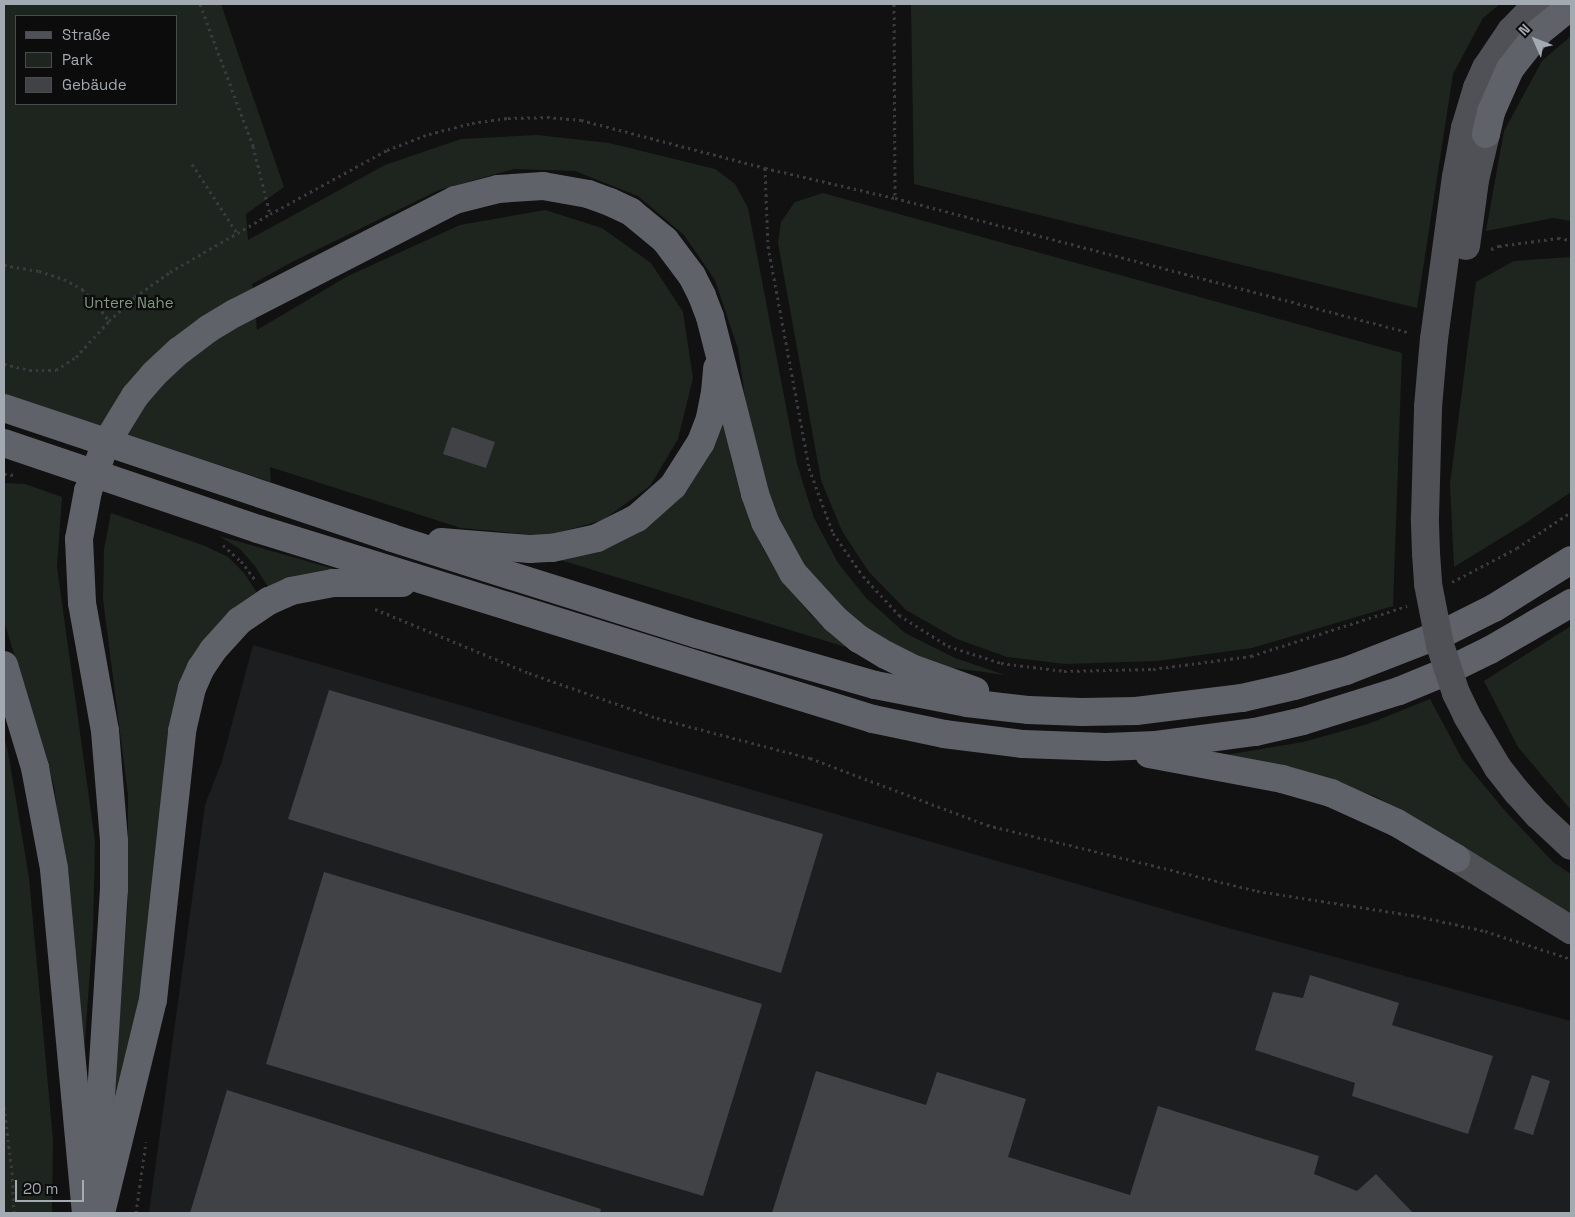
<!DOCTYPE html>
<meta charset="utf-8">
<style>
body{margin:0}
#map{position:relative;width:1575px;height:1217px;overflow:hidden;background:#111112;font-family:"Space Grotesk",sans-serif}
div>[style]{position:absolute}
.built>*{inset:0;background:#1d1e1f}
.green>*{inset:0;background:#1e251e}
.building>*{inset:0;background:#404245}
.path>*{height:3px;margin-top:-1.5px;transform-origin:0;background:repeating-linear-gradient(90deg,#393b3e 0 2.5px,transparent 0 6.5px)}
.major>*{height:28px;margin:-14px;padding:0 14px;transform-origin:14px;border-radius:14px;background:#4f5156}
.highway>*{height:28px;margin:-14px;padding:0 14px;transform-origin:14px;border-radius:14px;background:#5f6268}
.major-bridge>*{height:28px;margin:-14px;padding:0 14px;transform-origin:14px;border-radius:14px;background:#4f5156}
.highway-bridge>*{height:28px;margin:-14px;padding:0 14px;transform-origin:14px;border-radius:14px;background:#5f6268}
span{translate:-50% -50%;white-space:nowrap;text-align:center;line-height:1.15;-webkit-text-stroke:4.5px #0c0c0d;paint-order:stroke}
.park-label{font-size:15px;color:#7f9b7d}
.frame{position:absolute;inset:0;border:5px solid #a4aab2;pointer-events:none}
.legend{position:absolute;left:15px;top:15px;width:162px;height:90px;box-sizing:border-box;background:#0c0c0d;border:1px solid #494b4f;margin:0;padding:6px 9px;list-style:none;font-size:15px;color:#a4aab2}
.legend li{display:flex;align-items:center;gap:10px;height:25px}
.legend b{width:25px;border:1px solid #494b4f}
.north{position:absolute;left:1510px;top:15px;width:50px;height:50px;-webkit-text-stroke:4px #0c0c0d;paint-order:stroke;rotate:314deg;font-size:14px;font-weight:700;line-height:20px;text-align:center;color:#a4aab2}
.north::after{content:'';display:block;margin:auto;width:18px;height:22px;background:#a4aab2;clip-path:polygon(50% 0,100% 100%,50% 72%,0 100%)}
.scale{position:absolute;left:15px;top:1180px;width:69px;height:22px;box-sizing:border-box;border:2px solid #a4aab2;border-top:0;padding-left:6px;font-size:15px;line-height:18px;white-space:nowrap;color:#a4aab2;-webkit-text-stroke:4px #0c0c0d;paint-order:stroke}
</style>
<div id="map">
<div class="built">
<i style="clip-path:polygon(253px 645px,1225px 927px,1571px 1021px,1571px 1213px,149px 1213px,205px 805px,222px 761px)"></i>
</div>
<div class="green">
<i style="clip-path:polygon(evenodd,4px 4px,221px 4px,284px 187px,246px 214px,248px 240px,385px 165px,461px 139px,537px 135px,609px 143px,715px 169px,735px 184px,748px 208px,797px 464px,814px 518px,838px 563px,866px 598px,905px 633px,955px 658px,1005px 675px,947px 667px,890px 644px,832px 603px,793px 552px,766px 493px,748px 417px,738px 349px,715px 280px,684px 235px,638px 196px,575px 171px,514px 169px,439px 190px,290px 263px,252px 284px,257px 330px,348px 276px,460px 225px,545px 210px,602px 228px,651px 263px,683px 312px,693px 378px,678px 439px,650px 486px,603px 520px,546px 536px,461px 528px,270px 467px,271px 482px,4px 394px,4px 4px,16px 16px,176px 16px,176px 104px,16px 104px,16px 16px)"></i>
<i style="clip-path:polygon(911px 4px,1500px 4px,1483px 18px,1453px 74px,1417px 308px,914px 184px)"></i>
<i style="clip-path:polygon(1571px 36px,1571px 221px,1553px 218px,1486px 231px,1504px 131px,1542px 61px)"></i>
<i style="clip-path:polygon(823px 193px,1402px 353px,1393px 606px,1252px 648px,1157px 661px,1065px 664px,1007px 657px,957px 639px,906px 610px,869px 572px,842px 531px,821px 480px,778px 243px,781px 222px,795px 202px)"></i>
<i style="clip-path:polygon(1571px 257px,1571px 492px,1524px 524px,1454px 567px,1450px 484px,1476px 282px,1514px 261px)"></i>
<i style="clip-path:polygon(725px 407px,730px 454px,743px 503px,761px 545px,783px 582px,812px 616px,849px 648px,557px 559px,598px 551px)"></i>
<i style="clip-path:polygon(4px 483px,25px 484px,62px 497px,57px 567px,95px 841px,93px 929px,82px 1082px,69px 899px,54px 786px,4px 621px)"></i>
<i style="clip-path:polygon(111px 513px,205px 546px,228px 557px,244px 573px,257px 593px,208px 637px,140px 1003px,112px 1117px,128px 899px,128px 795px,103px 599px,104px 549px)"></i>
<i style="clip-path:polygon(219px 536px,345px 572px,268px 587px,255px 566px,240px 549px)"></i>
<i style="clip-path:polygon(1571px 626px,1571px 810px,1518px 747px,1484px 681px)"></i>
<i style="clip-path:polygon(1430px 699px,1462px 759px,1506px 812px,1553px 862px,1571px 874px,1571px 914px,1377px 797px,1315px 775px,1225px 755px,1303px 742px,1368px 724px)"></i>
<i style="clip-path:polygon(4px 737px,8px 752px,29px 878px,53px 1140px,52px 1213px,4px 1213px)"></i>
</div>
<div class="building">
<i style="clip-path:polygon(452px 427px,495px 442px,486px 468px,443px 454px)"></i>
<i style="clip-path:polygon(329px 690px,823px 834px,781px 973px,288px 819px)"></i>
<i style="clip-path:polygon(324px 872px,762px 1004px,703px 1196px,266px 1064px)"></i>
<i style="clip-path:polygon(1310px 975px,1399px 1003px,1392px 1025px,1493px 1056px,1468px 1134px,1352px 1096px,1355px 1083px,1255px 1050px,1273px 992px,1303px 998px)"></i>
<i style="clip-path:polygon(816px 1071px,926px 1105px,937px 1072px,1026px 1099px,1008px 1157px,1130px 1195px,1158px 1106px,1319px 1156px,1314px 1174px,1357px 1191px,1376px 1174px,1413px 1213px,772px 1213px)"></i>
<i style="clip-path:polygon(1532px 1075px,1550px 1081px,1533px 1135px,1514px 1129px)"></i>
<i style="clip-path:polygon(227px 1090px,601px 1209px,600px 1213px,190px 1213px)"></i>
</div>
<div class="path">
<i style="left:200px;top:4px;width:152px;rotate:69.5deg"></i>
<i style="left:253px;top:146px;width:70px;rotate:76deg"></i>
<i style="left:894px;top:4px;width:194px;rotate:89.7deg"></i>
<i style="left:192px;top:164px;width:82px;rotate:56.9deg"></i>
<i style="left:765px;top:168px;width:78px;rotate:87.8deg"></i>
<i style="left:768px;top:246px;width:226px;rotate:79.5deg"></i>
<i style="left:809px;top:468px;width:69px;rotate:69.7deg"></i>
<i style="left:833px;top:533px;width:52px;rotate:55.1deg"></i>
<i style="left:863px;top:576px;width:53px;rotate:47.3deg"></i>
<i style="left:899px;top:615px;width:58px;rotate:32.3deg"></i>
<i style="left:948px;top:646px;width:56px;rotate:17.8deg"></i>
<i style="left:1001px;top:663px;width:64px;rotate:7.2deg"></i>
<i style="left:1064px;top:671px;width:89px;rotate:-1.3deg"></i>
<i style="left:1153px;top:669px;width:99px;rotate:-7.6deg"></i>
<i style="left:1251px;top:656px;width:164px;rotate:-17.8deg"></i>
<i style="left:1491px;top:249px;width:9px;rotate:-21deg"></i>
<i style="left:1499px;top:246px;width:60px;rotate:-7.7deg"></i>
<i style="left:1558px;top:238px;width:13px;rotate:9deg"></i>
<i style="left:4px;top:265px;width:36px;rotate:10deg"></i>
<i style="left:39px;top:271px;width:26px;rotate:18deg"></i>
<i style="left:64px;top:279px;width:21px;rotate:29deg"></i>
<i style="left:82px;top:289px;width:17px;rotate:45deg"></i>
<i style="left:94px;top:301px;width:25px;rotate:53deg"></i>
<i style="left:109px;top:321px;width:35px;rotate:-43deg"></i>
<i style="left:135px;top:297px;width:43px;rotate:-35.5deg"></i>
<i style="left:170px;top:272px;width:116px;rotate:-30.1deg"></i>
<i style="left:270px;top:214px;width:133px;rotate:-28.7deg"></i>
<i style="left:387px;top:150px;width:45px;rotate:-20.9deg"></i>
<i style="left:429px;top:134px;width:44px;rotate:-14.3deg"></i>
<i style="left:472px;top:123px;width:36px;rotate:-8deg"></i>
<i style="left:508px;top:118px;width:39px;rotate:-1deg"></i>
<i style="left:547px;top:117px;width:34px;rotate:5deg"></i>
<i style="left:581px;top:120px;width:190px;rotate:14.6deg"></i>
<i style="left:765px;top:168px;width:133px;rotate:13deg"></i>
<i style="left:895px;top:198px;width:533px;rotate:14.66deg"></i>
<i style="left:4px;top:364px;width:26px;rotate:13deg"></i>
<i style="left:29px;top:370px;width:27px"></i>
<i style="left:56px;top:370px;width:24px;rotate:-33deg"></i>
<i style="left:76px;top:357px;width:49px;rotate:-47.5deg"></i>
<i style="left:4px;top:474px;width:12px;rotate:5deg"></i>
<i style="left:223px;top:545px;width:24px;rotate:42deg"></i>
<i style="left:241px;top:561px;width:25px;rotate:53deg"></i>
<i style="left:1452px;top:582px;width:73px;rotate:-27.6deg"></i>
<i style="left:1517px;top:548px;width:65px;rotate:-33.7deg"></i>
<i style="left:375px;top:609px;width:167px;rotate:22.6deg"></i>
<i style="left:529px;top:673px;width:136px;rotate:19.4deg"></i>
<i style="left:657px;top:718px;width:158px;rotate:14.7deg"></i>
<i style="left:810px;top:758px;width:189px;rotate:20.7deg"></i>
<i style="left:987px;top:825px;width:278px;rotate:13.7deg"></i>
<i style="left:1257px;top:891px;width:162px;rotate:8.9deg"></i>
<i style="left:1417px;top:916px;width:70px;rotate:12.4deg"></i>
<i style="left:1485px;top:931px;width:90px;rotate:18deg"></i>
<i style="left:4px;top:1107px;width:65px;rotate:83deg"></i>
<i style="left:12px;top:1172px;width:41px;rotate:87.2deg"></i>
<i style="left:136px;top:1213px;width:72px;rotate:-82deg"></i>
</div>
<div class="major">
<i style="left:1466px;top:246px;width:67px;rotate:-82.2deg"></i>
<i style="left:1475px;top:180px;width:47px;rotate:-76.6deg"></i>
<i style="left:1426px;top:553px;width:36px;rotate:-92deg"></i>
<i style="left:1425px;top:517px;width:110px;rotate:-88.4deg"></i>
<i style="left:1428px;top:407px;width:68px;rotate:-85deg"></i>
<i style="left:1434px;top:339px;width:163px;rotate:-82.3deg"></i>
<i style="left:1456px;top:177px;width:50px;rotate:-79.6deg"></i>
<i style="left:1465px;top:128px;width:42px;rotate:-73.3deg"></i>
<i style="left:1477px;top:88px;width:22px;rotate:-66deg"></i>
<i style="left:1486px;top:68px;width:45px;rotate:-56deg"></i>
<i style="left:1511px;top:31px;width:37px;rotate:-46deg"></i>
<i style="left:1467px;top:716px;width:61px;rotate:59.2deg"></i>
<i style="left:1498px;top:768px;width:31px;rotate:52deg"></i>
<i style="left:1517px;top:792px;width:31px;rotate:48deg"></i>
<i style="left:1538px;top:815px;width:45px;rotate:43.2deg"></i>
<i style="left:1456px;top:858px;width:136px;rotate:32.1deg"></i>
</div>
<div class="highway">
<i style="left:1486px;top:134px;width:23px;rotate:-77deg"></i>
<i style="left:1491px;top:112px;width:47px;rotate:-66.2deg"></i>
<i style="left:1510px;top:69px;width:47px;rotate:-51.9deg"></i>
<i style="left:1539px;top:32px;width:41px;rotate:-39.1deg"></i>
<i style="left:154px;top:374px;width:34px;rotate:-43deg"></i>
<i style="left:179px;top:351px;width:36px;rotate:-37deg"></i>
<i style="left:208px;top:329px;width:31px;rotate:-31deg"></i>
<i style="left:235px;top:313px;width:247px;rotate:-27.2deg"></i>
<i style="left:455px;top:200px;width:44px;rotate:-14.3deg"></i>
<i style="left:498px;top:189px;width:45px;rotate:-3.8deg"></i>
<i style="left:543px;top:186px;width:46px;rotate:10.1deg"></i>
<i style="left:588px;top:194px;width:23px;rotate:20deg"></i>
<i style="left:610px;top:202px;width:23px;rotate:25deg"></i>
<i style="left:631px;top:212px;width:44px;rotate:39.5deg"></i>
<i style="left:665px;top:240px;width:45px;rotate:53.1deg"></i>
<i style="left:692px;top:276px;width:22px;rotate:63deg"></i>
<i style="left:702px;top:296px;width:22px;rotate:69deg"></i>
<i style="left:710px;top:317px;width:183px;rotate:75.7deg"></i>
<i style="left:755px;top:494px;width:30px;rotate:70deg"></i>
<i style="left:765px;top:522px;width:58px;rotate:61.2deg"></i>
<i style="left:793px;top:573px;width:62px;rotate:47.6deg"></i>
<i style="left:835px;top:619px;width:31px;rotate:40deg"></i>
<i style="left:859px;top:639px;width:31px;rotate:31deg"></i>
<i style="left:886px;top:655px;width:31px;rotate:27deg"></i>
<i style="left:914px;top:669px;width:65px;rotate:19.8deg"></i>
<i style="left:4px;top:408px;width:409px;rotate:18.5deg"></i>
<i style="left:392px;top:538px;width:320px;rotate:17.5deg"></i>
<i style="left:697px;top:634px;width:185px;rotate:16deg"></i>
<i style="left:875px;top:685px;width:94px;rotate:11.1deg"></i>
<i style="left:967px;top:703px;width:61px;rotate:6.5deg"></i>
<i style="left:1028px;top:710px;width:54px;rotate:2.1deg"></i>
<i style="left:1082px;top:712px;width:54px;rotate:-1.1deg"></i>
<i style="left:1136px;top:711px;width:107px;rotate:-7deg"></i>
<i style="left:1242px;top:698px;width:53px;rotate:-13deg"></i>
<i style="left:1294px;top:686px;width:54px;rotate:-16.1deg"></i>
<i style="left:1346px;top:671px;width:107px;rotate:-21.3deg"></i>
<i style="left:1446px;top:632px;width:54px;rotate:-26.6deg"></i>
<i style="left:1494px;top:608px;width:91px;rotate:-31.9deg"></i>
<i style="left:4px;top:443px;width:268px;rotate:18.7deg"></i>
<i style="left:258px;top:529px;width:644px;rotate:17.17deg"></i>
<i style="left:873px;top:719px;width:73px;rotate:11.9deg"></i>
<i style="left:944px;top:734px;width:80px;rotate:7.2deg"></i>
<i style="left:1023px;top:744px;width:83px;rotate:2.1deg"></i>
<i style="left:1106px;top:747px;width:50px;rotate:-2.3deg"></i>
<i style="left:1156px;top:745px;width:100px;rotate:-7.5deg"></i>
<i style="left:1255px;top:732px;width:49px;rotate:-12.9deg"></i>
<i style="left:1303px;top:721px;width:101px;rotate:-17.4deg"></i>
<i style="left:1399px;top:691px;width:50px;rotate:-22.4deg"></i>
<i style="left:1445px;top:672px;width:50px;rotate:-26.1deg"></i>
<i style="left:1490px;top:650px;width:94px;rotate:-30.1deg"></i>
<i style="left:79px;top:539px;width:64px;rotate:87.3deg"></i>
<i style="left:82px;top:603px;width:130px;rotate:79.8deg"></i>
<i style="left:105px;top:731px;width:110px;rotate:85.3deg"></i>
<i style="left:114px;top:841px;width:48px;rotate:90deg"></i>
<i style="left:114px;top:889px;width:286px;rotate:93.6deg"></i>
<i style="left:441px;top:542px;width:89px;rotate:4.5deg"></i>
<i style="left:530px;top:549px;width:22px;rotate:-3deg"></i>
<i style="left:552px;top:548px;width:46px;rotate:-12.5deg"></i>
<i style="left:597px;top:538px;width:45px;rotate:-26.6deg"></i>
<i style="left:637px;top:518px;width:48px;rotate:-41.6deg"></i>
<i style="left:673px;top:486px;width:52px;rotate:-57.5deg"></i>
<i style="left:701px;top:442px;width:26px;rotate:-69deg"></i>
<i style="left:710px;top:418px;width:25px;rotate:-79deg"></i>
<i style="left:715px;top:393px;width:25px;rotate:-85deg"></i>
<i style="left:4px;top:665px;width:108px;rotate:73.2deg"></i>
<i style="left:35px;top:768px;width:103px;rotate:79.3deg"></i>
<i style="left:54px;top:869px;width:345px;rotate:84.7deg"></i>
<i style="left:1149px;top:754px;width:135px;rotate:10.6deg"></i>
<i style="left:1282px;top:779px;width:51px;rotate:15.9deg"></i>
<i style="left:1331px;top:793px;width:72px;rotate:24.4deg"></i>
<i style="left:1397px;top:823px;width:69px;rotate:30.7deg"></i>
<i style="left:101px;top:1213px;width:219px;rotate:-76.3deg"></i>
<i style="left:153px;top:1000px;width:271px;rotate:-83.8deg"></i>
<i style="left:182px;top:731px;width:44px;rotate:-76.9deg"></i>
<i style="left:192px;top:688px;width:22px;rotate:-66deg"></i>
<i style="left:201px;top:668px;width:22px;rotate:-56deg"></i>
<i style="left:213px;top:650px;width:39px;rotate:-48deg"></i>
<i style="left:239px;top:621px;width:36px;rotate:-34deg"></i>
<i style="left:269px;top:601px;width:24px;rotate:-24deg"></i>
<i style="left:291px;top:591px;width:43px;rotate:-10.8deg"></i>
<i style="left:333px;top:583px;width:69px"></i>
</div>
<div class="major-bridge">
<i style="left:1426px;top:553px;width:31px;rotate:86deg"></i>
<i style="left:1428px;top:584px;width:62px;rotate:78.9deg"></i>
<i style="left:1440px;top:645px;width:51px;rotate:71.6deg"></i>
<i style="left:1456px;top:693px;width:25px;rotate:64deg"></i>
</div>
<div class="highway-bridge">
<i style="left:79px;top:539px;width:49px;rotate:-79.4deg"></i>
<i style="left:88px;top:491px;width:49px;rotate:-69.7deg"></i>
<i style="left:105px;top:445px;width:57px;rotate:-58.5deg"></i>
<i style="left:135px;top:396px;width:29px;rotate:-49deg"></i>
</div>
<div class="park-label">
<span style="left:129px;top:303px">Untere Nahe</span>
</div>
<div class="frame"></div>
<ul class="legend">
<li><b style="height:6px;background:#4f5156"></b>Straße</li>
<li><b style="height:14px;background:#1e251e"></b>Park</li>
<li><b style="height:14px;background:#404245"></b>Gebäude</li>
</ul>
<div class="north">N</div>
<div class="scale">20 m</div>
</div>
